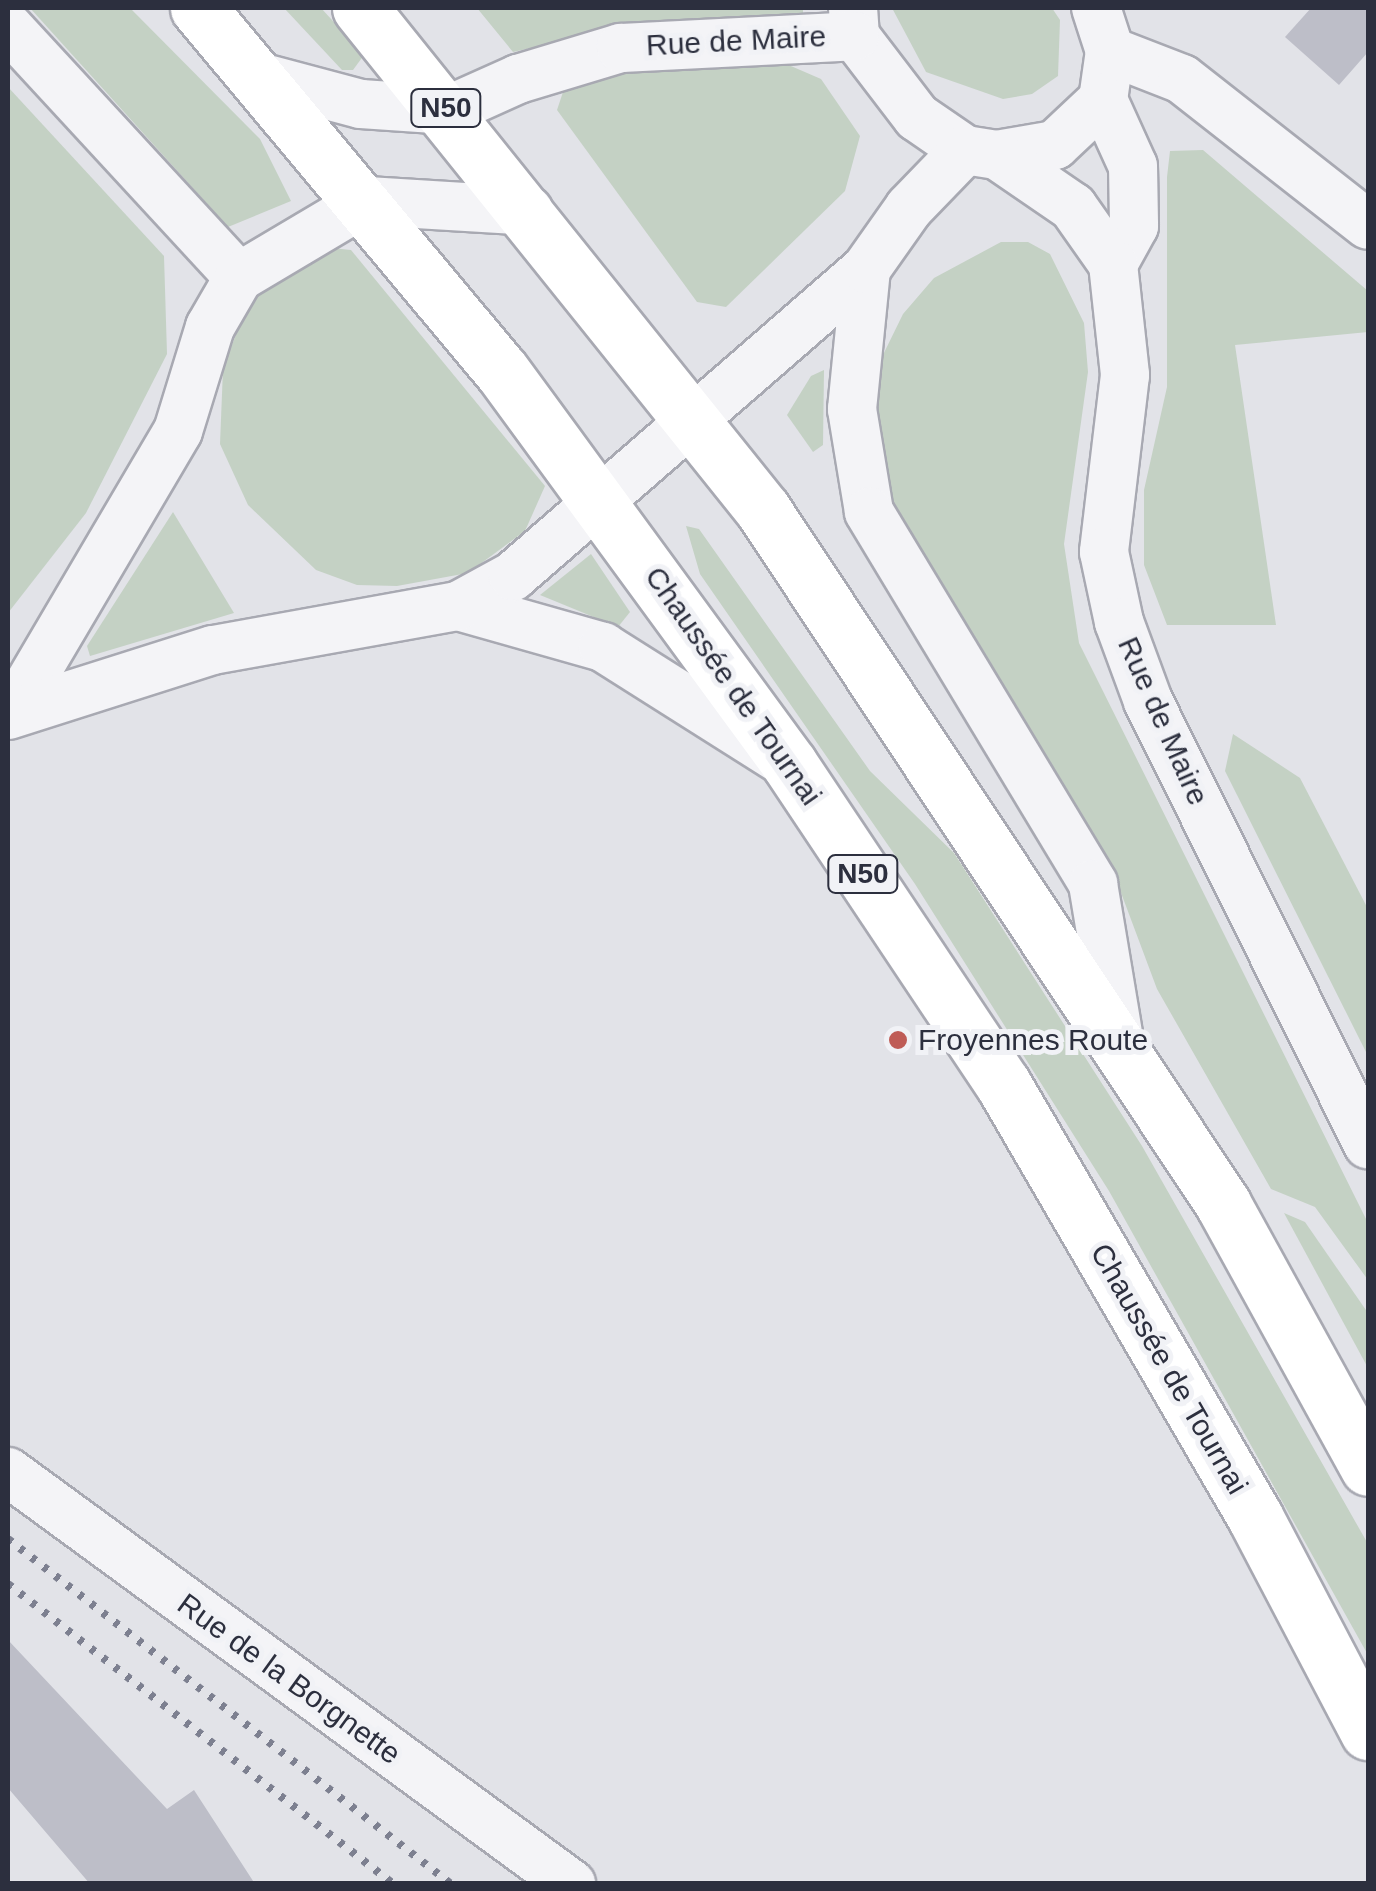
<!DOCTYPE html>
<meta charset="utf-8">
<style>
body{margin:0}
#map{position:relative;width:1376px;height:1891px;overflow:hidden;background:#e2e3e8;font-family:Helvetica,sans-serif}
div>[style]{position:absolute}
.green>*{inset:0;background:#c4d1c4}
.building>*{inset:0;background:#bdbec8}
.roads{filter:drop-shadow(2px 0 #a8a9b2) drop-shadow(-2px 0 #a8a9b2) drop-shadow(0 2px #a8a9b2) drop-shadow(0 -2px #a8a9b2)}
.street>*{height:48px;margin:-24px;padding:0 24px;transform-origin:24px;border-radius:24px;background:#f4f4f7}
.primary>*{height:55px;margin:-27.5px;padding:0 27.5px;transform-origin:27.5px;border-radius:27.5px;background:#fff}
.rail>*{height:8px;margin-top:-4px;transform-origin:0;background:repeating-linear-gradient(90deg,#7d8090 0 5px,transparent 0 15px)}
.dots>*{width:28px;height:28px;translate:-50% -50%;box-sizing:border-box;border:5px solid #f1f2f6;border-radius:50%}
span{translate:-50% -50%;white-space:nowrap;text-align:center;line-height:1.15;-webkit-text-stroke:10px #f1f2f6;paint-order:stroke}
.shield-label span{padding:2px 8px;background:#f1f2f6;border:2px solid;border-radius:8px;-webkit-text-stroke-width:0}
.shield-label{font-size:28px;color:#2c2f3e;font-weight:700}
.street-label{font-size:30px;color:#2c2f3e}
.poi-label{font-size:30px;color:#2c2f3e}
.left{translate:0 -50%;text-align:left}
.frame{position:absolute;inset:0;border:10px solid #2c2f3e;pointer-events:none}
</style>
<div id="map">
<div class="green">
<i style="clip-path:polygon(30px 8px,130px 8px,260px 139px,291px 201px,228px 227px)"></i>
<i style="clip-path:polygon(284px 8px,321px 8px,364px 55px,353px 70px,342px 70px)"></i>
<i style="clip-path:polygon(477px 8px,803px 8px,803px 21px,650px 21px,513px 52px)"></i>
<i style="clip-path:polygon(892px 8px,1052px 8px,1060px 20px,1058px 76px,1032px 94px,1003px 99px,926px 72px)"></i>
<i style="clip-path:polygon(687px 60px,777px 60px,821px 79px,860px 136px,845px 191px,726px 307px,697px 302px,557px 110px,566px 83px)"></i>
<i style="clip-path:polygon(8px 87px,164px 256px,167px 354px,86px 513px,8px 613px)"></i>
<i style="clip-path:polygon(1203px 150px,1368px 291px,1368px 332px,1235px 345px,1276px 625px,1167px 625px,1144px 565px,1144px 490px,1167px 387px,1167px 177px,1170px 151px)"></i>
<i style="clip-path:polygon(1001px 242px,1028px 242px,1050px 254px,1084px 323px,1088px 372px,1064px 544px,1079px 643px,1368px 1223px,1368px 1280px,1315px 1207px,1271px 1189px,1157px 989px,1111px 866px,904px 543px,872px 459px,880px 361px,903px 314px,934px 278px)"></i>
<i style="clip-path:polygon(331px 248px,351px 250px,545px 486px,525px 531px,468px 573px,397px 586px,357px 585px,316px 570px,248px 505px,220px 444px,223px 369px,250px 297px)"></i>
<i style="clip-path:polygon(824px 370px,823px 445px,813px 452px,787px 415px,811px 376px)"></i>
<i style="clip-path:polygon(173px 512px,234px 613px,90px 656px,87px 646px)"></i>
<i style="clip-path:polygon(686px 526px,699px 529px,870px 771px,954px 853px,1142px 1146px,1368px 1544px,1368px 1655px,1109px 1191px,915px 884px,700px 574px)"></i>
<i style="clip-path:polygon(591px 554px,630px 612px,618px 627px,540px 595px)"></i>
<i style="clip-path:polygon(1233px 734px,1300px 778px,1368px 909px,1368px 1056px,1225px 771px)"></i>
<i style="clip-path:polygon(1284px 1213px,1305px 1222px,1368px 1313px,1368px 1368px)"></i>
</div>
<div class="building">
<i style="clip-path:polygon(1311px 8px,1368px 8px,1368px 52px,1339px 85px,1285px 37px)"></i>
<i style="clip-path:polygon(8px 1640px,167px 1809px,194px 1790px,255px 1884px,90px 1884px,8px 1788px)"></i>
</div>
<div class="roads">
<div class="street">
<i style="left:853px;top:8px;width:28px;rotate:86deg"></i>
<i style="left:855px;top:36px;width:102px;rotate:52.6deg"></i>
<i style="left:917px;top:117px;width:58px;rotate:34.5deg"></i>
<i style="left:965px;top:150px;width:32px;rotate:9deg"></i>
<i style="left:997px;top:155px;width:59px;rotate:-9.8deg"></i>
<i style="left:1055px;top:145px;width:66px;rotate:-43.2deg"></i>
<i style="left:1103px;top:100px;width:49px;rotate:-81.9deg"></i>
<i style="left:1110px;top:51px;width:45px;rotate:-108deg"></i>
<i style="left:8px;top:27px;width:340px;rotate:47.3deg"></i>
<i style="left:1110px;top:51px;width:77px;rotate:21.3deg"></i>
<i style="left:1182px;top:79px;width:236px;rotate:38.1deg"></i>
<i style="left:263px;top:78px;width:101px;rotate:14.9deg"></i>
<i style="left:361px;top:104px;width:88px;rotate:3.9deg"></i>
<i style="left:449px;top:110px;width:76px;rotate:-24.2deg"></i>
<i style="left:518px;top:79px;width:108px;rotate:-16.8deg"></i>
<i style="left:621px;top:48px;width:234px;rotate:-2.9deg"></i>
<i style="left:1103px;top:100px;width:72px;rotate:65.6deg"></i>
<i style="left:1133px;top:166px;width:60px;rotate:89deg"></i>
<i style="left:1134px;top:226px;width:43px;rotate:118.9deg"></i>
<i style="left:997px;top:155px;width:92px;rotate:34.4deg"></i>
<i style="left:1073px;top:207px;width:70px;rotate:54.9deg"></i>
<i style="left:1113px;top:264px;width:112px;rotate:83.8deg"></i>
<i style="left:1125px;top:375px;width:178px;rotate:96.8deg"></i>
<i style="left:1104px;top:552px;width:72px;rotate:77.9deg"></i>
<i style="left:1119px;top:622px;width:84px;rotate:69.8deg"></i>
<i style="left:1148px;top:701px;width:495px;rotate:63.6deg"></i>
<i style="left:866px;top:269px;width:141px;rotate:95.7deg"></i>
<i style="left:852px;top:409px;width:104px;rotate:80.6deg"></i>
<i style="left:869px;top:512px;width:434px;rotate:58.9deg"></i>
<i style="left:1093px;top:884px;width:164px;rotate:80.5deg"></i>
<i style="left:458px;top:606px;width:151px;rotate:15.8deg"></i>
<i style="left:603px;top:647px;width:206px;rotate:32.3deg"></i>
<i style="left:13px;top:711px;width:325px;rotate:-59.5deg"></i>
<i style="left:178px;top:431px;width:109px;rotate:-72.9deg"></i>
<i style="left:210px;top:327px;width:58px;rotate:-59.9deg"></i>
<i style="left:239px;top:277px;width:149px;rotate:-30.7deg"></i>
<i style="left:367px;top:201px;width:162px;rotate:3.5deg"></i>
<i style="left:8px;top:715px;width:215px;rotate:-17.6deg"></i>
<i style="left:213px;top:650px;width:249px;rotate:-10.2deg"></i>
<i style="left:458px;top:606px;width:63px;rotate:-28.6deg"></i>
<i style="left:513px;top:576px;width:468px;rotate:-41deg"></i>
<i style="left:866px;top:269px;width:75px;rotate:-54.8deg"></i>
<i style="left:909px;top:208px;width:81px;rotate:-46deg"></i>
<i style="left:8px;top:1472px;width:698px;rotate:36.2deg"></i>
</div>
<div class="primary">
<i style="left:198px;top:8px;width:472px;rotate:50.1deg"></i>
<i style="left:501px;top:370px;width:489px;rotate:53.8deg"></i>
<i style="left:790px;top:765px;width:384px;rotate:56.3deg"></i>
<i style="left:1003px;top:1084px;width:501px;rotate:59.8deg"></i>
<i style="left:1255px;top:1517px;width:243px;rotate:62.3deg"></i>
<i style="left:360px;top:8px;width:644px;rotate:51.24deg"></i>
<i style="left:763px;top:510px;width:833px;rotate:56.46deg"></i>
<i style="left:1223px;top:1204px;width:301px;rotate:61.2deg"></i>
</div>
</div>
<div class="rail">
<i style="left:8px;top:1539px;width:561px;rotate:37.91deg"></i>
<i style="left:8px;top:1584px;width:488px;rotate:37.9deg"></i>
</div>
<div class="dots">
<i style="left:898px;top:1040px;background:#bf5c56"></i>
</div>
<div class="shield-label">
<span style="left:446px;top:108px">N50</span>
<span style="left:863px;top:874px">N50</span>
</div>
<div class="street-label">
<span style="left:736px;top:41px;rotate:-3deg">Rue de Maire</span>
<span style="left:733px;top:686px;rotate:55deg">Chaussée de Tournai</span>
<span style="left:1163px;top:721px;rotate:66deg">Rue de Maire</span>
<span style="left:1169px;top:1369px;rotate:60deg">Chaussée de Tournai</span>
<span style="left:289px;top:1679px;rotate:36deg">Rue de la Borgnette</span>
</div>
<div class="poi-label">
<span class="left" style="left:918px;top:1040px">Froyennes Route</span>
</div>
<div class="frame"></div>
</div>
